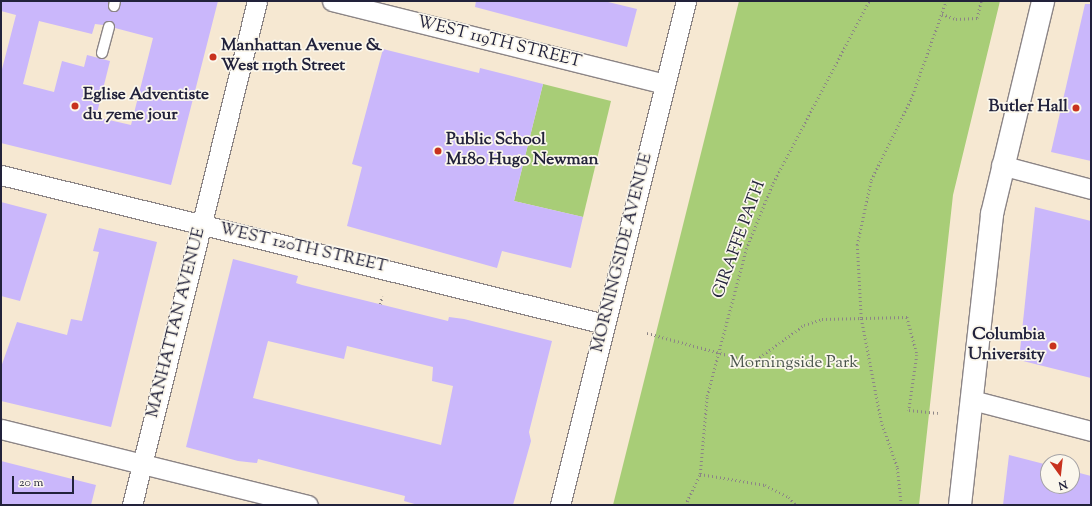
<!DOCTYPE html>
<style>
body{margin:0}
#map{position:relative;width:1092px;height:506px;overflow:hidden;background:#f6e8d2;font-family:"Sorts Mill Goudy",serif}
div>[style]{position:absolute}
.green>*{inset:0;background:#a8cd77}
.building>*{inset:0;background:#cab7fb}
.path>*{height:2.5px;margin-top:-1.25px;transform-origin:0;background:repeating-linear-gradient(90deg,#8c8586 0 1px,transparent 0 4px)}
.roads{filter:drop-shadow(1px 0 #8c8586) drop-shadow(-1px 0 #8c8586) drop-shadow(0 1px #8c8586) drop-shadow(0 -1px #8c8586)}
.lane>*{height:10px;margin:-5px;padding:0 5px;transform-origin:5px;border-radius:5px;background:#fff}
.street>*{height:19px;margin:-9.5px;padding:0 9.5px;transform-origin:9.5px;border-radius:9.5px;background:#fff}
.secondary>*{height:22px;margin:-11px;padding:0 11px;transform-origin:11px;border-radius:11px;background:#fff}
.dots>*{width:11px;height:11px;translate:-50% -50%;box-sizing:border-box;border:2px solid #fbf7ec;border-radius:50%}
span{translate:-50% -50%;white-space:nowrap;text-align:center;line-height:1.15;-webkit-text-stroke:3.5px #fbf7ec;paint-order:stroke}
.street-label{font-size:17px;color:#22223b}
.poi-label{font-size:17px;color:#22223b;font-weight:700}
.left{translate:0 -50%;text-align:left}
.right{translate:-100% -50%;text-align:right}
.park-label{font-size:17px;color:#4a554d}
.frame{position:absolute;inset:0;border:2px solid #22223b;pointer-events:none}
.north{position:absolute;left:1040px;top:454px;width:40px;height:40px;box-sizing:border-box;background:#fbf7ec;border:1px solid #a4a2a5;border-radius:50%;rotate:165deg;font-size:11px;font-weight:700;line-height:16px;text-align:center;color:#22223b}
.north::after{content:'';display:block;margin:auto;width:14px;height:18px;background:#c8321e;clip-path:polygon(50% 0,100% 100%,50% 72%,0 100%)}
.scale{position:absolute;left:12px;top:476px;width:62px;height:18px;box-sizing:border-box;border:2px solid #22223b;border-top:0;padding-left:5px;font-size:12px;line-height:14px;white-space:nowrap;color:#22223b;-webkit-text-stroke:3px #fbf7ec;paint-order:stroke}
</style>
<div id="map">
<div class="green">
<i style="clip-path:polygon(739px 1px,1000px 1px,953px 195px,919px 505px,613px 505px)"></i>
<i style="clip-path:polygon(543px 84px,611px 101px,583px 217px,514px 201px)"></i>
</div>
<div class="building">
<i style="clip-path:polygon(evenodd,1px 1px,108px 1px,108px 8px,113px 12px,119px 10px,121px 1px,218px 1px,171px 185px,1px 143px,1px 73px,16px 15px,1px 11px,1px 1px,39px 21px,92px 34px,95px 24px,103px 25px,110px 21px,115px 28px,153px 38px,131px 125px,96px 117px,110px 61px,87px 55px,84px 67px,62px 61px,54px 92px,23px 84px,39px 21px)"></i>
<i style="clip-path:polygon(476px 1px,604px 1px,637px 9px,627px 47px,475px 7px)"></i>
<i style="clip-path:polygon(1085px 4px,1091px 4px,1091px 161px,1051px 152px)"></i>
<i style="clip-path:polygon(383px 49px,479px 73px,480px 68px,543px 84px,514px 201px,583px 217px,571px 268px,502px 251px,497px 268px,347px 226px,362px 167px,352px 164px)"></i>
<i style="clip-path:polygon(1px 202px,47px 214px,20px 301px,1px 296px)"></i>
<i style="clip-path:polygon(1035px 207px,1091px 221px,1091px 378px,1019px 360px)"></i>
<i style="clip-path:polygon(99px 228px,157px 242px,111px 427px,1px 401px,1px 367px,17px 322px,67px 335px,71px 319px,82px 321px,99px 252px,93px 251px)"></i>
<i style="clip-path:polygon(evenodd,233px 259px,298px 276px,296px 283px,302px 285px,448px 321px,449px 317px,464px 319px,552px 341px,529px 432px,531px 441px,513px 505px,418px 505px,404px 501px,405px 496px,301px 470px,258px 459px,257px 463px,238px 461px,186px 447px,233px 259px,268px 341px,344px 359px,347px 346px,433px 367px,432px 381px,453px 386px,441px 445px,253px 398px,268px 341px)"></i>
<i style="clip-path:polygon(1009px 455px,1048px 465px,1048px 486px,1072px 486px,1072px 471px,1091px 476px,1091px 505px,1003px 505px)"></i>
<i style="clip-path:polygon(1px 461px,96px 485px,91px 505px,1px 505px)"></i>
</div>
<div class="path">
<i style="left:942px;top:14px;width:15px;rotate:20deg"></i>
<i style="left:956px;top:19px;width:21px;rotate:-3deg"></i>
<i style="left:977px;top:18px;width:17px;rotate:-77deg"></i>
<i style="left:380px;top:304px;width:8px;rotate:-76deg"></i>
<i style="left:647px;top:333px;width:110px;rotate:15.3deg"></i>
<i style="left:753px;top:362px;width:63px;rotate:-36deg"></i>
<i style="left:804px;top:325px;width:19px;rotate:-18deg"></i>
<i style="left:822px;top:319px;width:85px;rotate:-1.3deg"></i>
<i style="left:907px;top:317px;width:39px;rotate:75deg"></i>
<i style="left:917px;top:355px;width:56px;rotate:98.3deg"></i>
<i style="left:909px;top:410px;width:29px;rotate:6deg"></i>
<i style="left:700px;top:474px;width:66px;rotate:9.6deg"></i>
<i style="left:765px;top:485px;width:27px;rotate:27deg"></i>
<i style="left:789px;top:497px;width:11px;rotate:49deg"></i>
<i style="left:685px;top:505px;width:34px;rotate:-64deg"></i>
<i style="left:700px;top:474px;width:78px;rotate:-84.9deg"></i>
<i style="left:707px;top:396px;width:152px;rotate:-75.1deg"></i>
<i style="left:746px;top:249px;width:71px;rotate:-67.8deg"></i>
<i style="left:773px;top:183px;width:206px;rotate:-62.2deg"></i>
<i style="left:901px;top:505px;width:38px;rotate:-96deg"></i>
<i style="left:897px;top:467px;width:48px;rotate:-109.6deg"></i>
<i style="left:881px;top:422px;width:106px;rotate:-100.9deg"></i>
<i style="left:861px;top:318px;width:73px;rotate:-93.1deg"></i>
<i style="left:857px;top:245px;width:66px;rotate:-77.8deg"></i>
<i style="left:871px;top:180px;width:90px;rotate:-63.7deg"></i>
<i style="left:911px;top:99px;width:104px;rotate:-70.3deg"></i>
</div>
<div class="roads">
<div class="lane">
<i style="left:114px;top:6px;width:5px;rotate:-79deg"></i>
<i style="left:102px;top:53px;width:27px;rotate:-75deg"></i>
</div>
<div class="street">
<i style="left:332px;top:1px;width:343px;rotate:14deg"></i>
<i style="left:1001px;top:165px;width:93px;rotate:14.9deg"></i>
<i style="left:1px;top:175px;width:622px;rotate:13.86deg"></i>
<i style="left:972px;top:400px;width:123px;rotate:14.6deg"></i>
<i style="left:1px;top:429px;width:316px;rotate:13.9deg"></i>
<i style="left:132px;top:505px;width:519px;rotate:-76.07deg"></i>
<i style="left:560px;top:505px;width:520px;rotate:-75.96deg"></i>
</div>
<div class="secondary">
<i style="left:960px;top:505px;width:293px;rotate:-83.7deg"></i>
<i style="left:992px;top:214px;width:219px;rotate:-76.5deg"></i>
</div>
</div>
<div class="dots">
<i style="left:213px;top:57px;background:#c8321e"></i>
<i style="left:75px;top:106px;background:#c8321e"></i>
<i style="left:1076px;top:108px;background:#c8321e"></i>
<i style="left:438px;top:151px;background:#c8321e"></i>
<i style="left:1053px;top:346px;background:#c8321e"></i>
</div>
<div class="street-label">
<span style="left:499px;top:43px;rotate:14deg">WEST 119TH STREET</span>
<span style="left:740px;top:240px;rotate:-70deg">GIRAFFE PATH</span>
<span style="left:303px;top:249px;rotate:13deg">WEST 120TH STREET</span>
<span style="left:623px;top:253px;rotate:-76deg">MORNINGSIDE AVENUE</span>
<span style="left:177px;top:323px;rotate:-76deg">MANHATTAN AVENUE</span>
</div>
<div class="poi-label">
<span class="left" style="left:221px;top:57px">Manhattan Avenue &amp;<br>West 119th Street</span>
<span class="left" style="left:83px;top:106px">Eglise Adventiste<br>du 7eme jour</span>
<span class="right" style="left:1068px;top:108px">Butler Hall</span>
<span class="left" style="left:446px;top:151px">Public School<br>M180 Hugo Newman</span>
<span class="right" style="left:1045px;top:346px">Columbia<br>University</span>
</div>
<div class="park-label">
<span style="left:794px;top:364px">Morningside Park</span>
</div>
<div class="frame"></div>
<div class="north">N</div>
<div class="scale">20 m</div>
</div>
